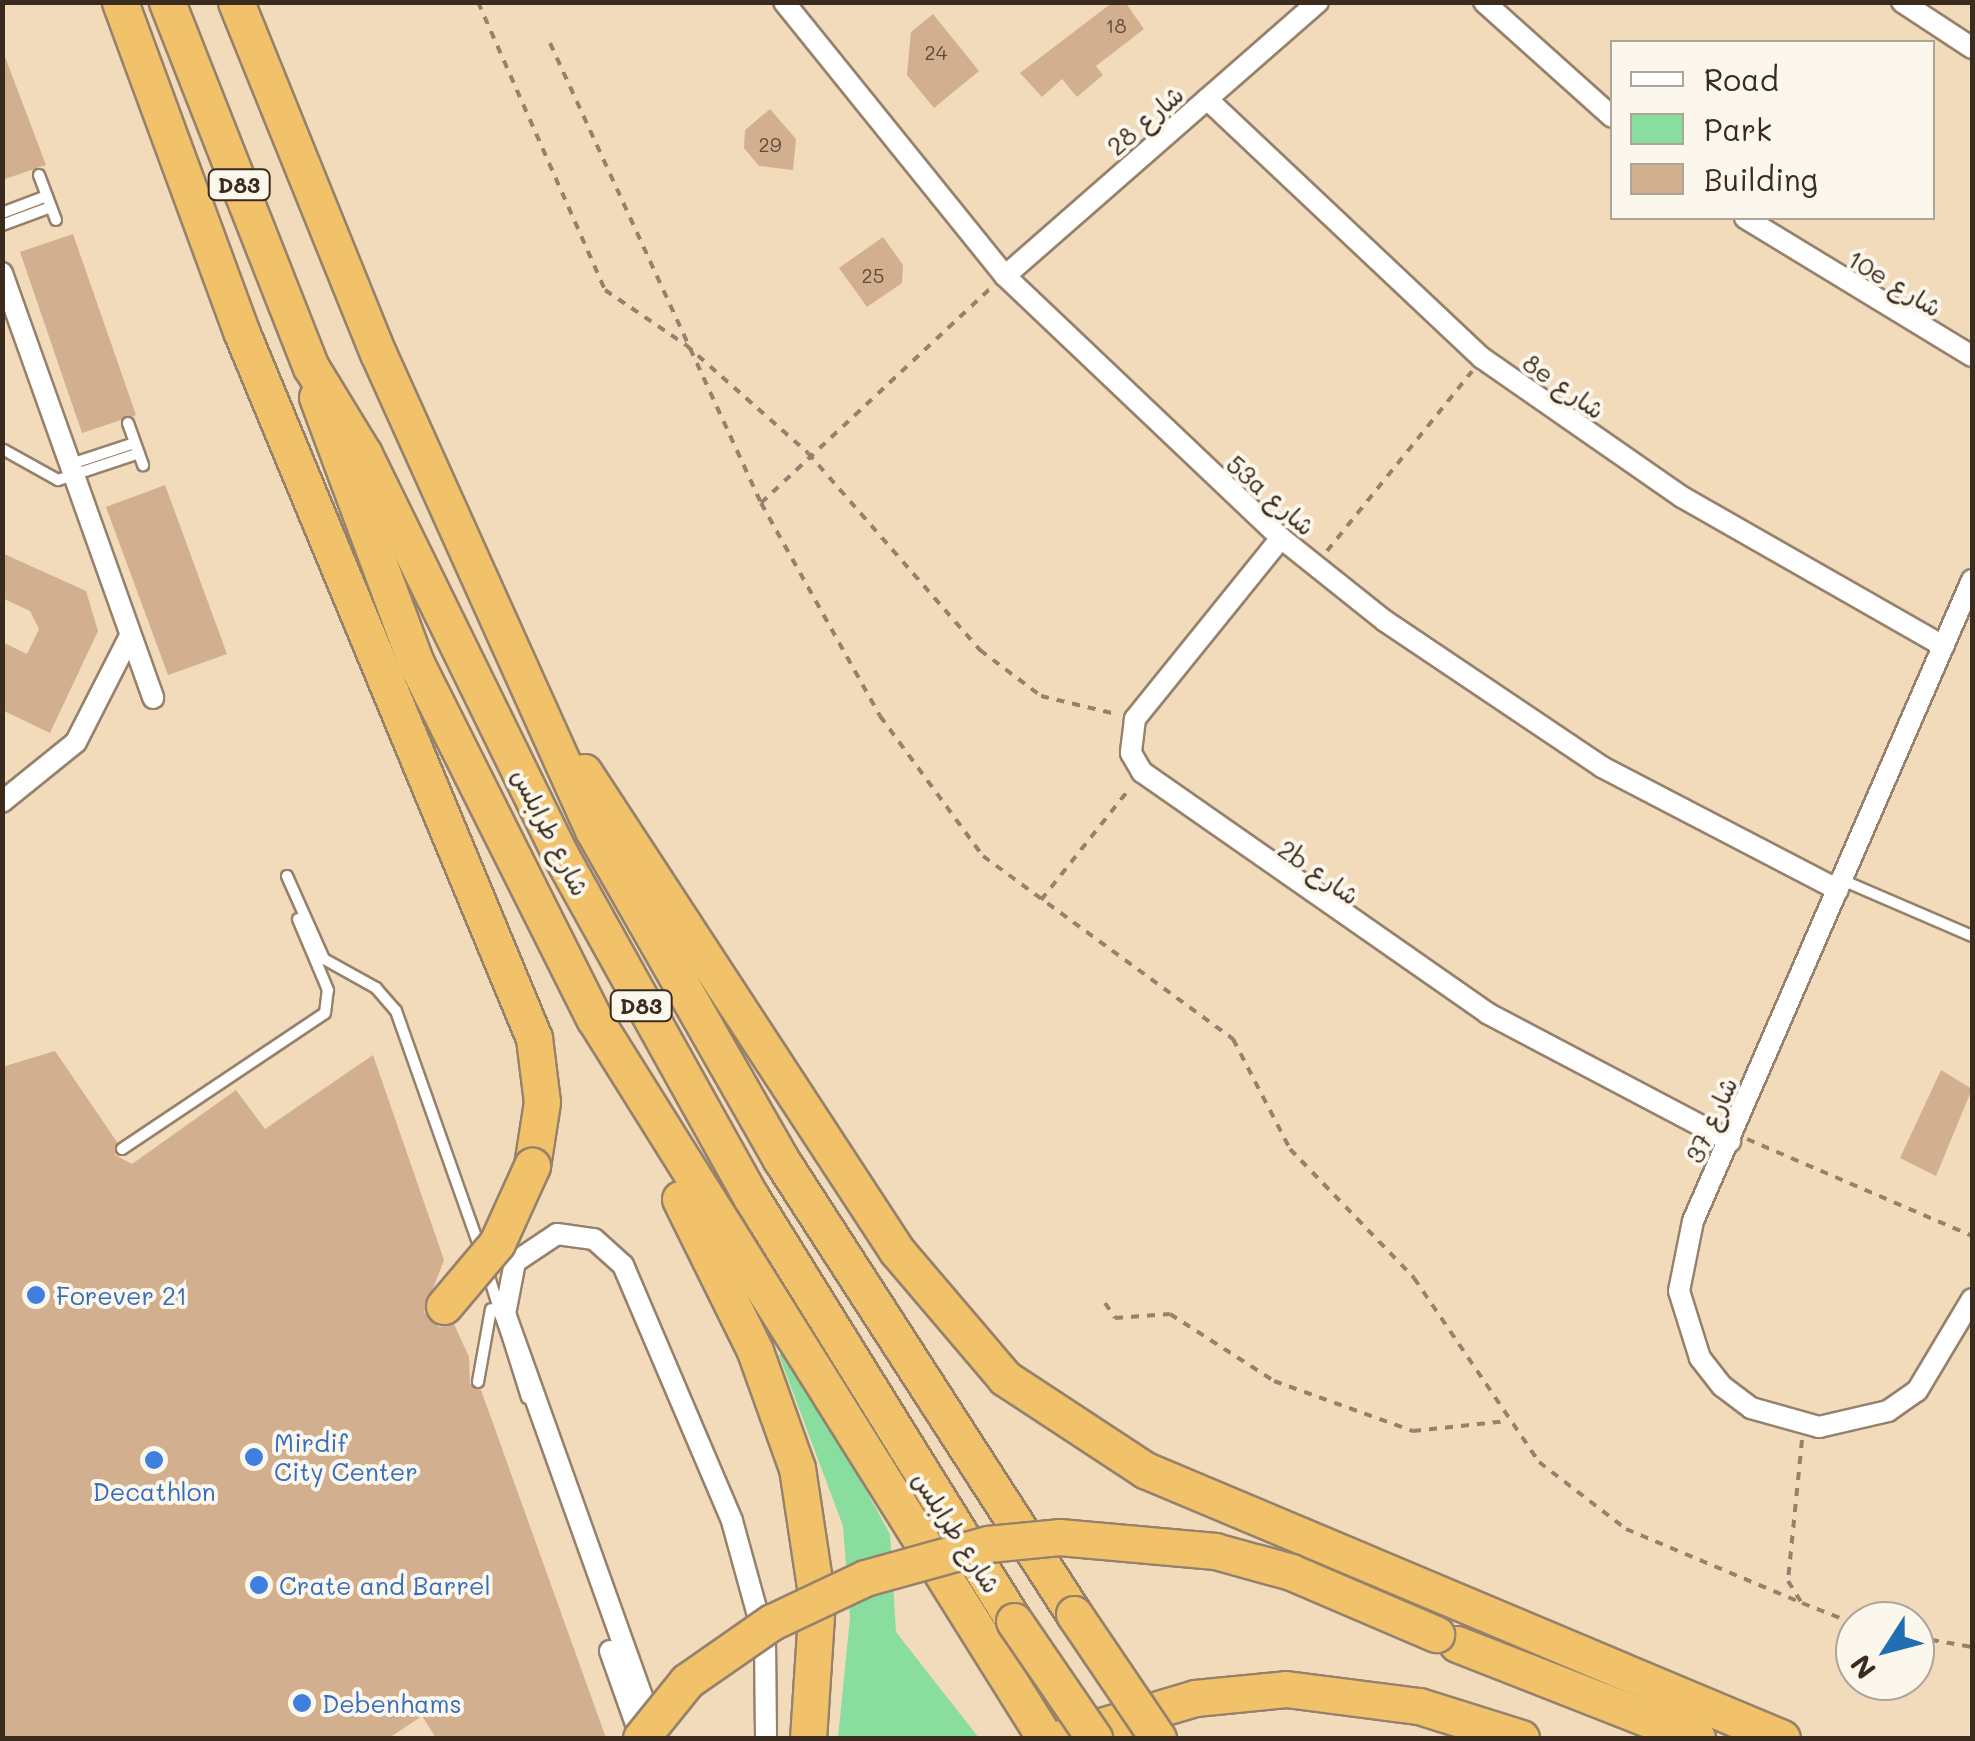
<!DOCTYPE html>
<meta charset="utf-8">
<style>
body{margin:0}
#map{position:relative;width:1975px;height:1741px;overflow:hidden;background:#f2dbbb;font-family:Mali,"Playpen Sans Arabic",sans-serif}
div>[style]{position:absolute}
.green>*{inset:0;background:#89dd9e}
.building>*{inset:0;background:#d2af8f}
.path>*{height:4px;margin-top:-2px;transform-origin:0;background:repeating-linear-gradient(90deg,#96826c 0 8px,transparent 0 16px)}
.roads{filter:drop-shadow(2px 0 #96826c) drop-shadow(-2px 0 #96826c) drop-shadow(0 2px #96826c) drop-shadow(0 -2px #96826c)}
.lane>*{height:10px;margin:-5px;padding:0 5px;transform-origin:5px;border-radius:5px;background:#fff}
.street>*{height:20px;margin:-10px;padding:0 10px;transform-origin:10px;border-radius:10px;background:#fff}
.highway>*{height:35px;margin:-17.5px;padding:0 17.5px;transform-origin:17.5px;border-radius:17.5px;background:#f2c26a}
.bridges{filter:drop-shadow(2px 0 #96826c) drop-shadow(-2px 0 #96826c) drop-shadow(0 2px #96826c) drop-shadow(0 -2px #96826c)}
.highway-bridge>*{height:35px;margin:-17.5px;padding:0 17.5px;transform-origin:17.5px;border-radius:17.5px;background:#f2c26a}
.dots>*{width:28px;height:28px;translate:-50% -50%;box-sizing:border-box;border:5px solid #fbf7ec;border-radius:50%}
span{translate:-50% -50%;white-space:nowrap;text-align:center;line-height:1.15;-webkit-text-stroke:8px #fbf7ec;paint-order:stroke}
.number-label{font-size:20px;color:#614b3a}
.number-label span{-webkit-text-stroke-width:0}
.shield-label span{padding:2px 8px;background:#fbf7ec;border:2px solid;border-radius:8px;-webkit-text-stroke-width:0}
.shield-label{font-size:22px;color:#3b2a1e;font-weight:700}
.street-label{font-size:25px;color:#3b2a1e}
.shop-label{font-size:25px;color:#366cbe}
.left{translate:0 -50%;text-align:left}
.frame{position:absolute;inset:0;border:5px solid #3b2a1e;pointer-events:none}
.legend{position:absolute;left:1610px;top:40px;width:325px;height:180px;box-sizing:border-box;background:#fbf7ec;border:2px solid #aea59a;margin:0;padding:12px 18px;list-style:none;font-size:30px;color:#3b2a1e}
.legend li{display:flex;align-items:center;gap:20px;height:50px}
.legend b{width:50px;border:2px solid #aea59a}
.north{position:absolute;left:1835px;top:1601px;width:100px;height:100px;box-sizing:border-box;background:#fbf7ec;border:2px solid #aea59a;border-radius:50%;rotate:234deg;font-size:28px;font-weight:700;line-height:40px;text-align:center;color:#3b2a1e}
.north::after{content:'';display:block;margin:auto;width:35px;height:45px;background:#1f6fb2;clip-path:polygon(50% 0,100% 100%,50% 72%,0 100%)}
</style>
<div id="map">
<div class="green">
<i style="clip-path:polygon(788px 1348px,890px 1534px,896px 1632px,979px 1738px,838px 1738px,850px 1618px,843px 1526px,779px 1355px)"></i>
</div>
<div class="building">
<i style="clip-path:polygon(1113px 2px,1125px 2px,1144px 29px,1096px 66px,1103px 75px,1077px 97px,1062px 79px,1042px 97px,1020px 73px)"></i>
<i style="clip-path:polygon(933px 14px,979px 71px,934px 108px,907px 75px,911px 32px)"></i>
<i style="clip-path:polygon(2px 49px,46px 165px,2px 180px)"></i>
<i style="clip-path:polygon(770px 109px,796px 139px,793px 170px,759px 166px,744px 148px,745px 130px)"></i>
<i style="clip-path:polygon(73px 234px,136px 415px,82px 433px,20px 252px)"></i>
<i style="clip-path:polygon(883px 237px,903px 265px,902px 283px,867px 307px,839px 268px)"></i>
<i style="clip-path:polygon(165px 485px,227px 654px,168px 675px,106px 507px)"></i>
<i style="clip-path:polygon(2px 553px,86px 591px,98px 631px,50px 733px,2px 710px,2px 642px,27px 654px,39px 629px,30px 611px,2px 598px)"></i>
<i style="clip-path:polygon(55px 1051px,117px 1142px,115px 1155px,132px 1164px,236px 1090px,265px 1129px,373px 1055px,444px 1260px,424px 1312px,439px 1327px,454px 1324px,469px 1357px,470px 1384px,481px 1390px,606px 1738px,436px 1738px,422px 1716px,389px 1738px,2px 1738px,2px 1067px)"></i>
<i style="clip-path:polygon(1941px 1070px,1972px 1089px,1936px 1176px,1900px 1158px)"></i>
</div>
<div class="path">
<i style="left:478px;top:2px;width:315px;rotate:66.2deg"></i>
<i style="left:605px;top:290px;width:98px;rotate:34.2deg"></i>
<i style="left:686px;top:345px;width:163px;rotate:41.5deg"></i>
<i style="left:808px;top:453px;width:262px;rotate:48.9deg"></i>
<i style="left:980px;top:650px;width:76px;rotate:37deg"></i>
<i style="left:1041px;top:696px;width:77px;rotate:13.5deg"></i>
<i style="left:550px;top:43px;width:506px;rotate:65.36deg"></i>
<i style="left:761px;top:503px;width:244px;rotate:60.8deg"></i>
<i style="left:880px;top:716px;width:174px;rotate:53.7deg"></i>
<i style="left:983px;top:856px;width:310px;rotate:36.2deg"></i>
<i style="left:1233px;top:1039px;width:124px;rotate:62.6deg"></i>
<i style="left:1290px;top:1149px;width:179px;rotate:46.1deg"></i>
<i style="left:1414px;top:1278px;width:222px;rotate:55.8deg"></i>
<i style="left:1539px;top:1462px;width:110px;rotate:37.6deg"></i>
<i style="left:1626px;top:1529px;width:191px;rotate:22.8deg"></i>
<i style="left:761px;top:503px;width:315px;rotate:-43.1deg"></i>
<i style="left:1327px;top:551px;width:231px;rotate:-51.1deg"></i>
<i style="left:1041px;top:900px;width:143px;rotate:-51.5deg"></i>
<i style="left:1747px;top:1139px;width:245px;rotate:23.3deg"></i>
<i style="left:1105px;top:1303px;width:18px;rotate:56deg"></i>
<i style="left:1115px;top:1318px;width:55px;rotate:-4.2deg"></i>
<i style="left:1170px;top:1314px;width:124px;rotate:32.8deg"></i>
<i style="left:1274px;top:1381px;width:148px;rotate:19.8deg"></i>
<i style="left:1413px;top:1431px;width:95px;rotate:-6.1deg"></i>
<i style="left:1802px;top:1440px;width:142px;rotate:95.7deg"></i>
<i style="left:1788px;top:1581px;width:26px;rotate:58deg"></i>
<i style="left:1802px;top:1603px;width:57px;rotate:21.6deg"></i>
<i style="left:1915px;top:1637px;width:58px;rotate:10deg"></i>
</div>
<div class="roads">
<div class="lane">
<i style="left:39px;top:175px;width:48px;rotate:69.3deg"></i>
<i style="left:2px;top:213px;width:48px;rotate:-20.7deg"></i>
<i style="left:2px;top:225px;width:52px;rotate:-20.2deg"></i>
<i style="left:128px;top:423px;width:45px;rotate:70.3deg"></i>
<i style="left:4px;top:450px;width:62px;rotate:29.1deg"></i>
<i style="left:58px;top:480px;width:85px;rotate:-18.4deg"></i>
<i style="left:71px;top:464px;width:67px;rotate:-18.2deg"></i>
<i style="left:287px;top:876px;width:91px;rotate:66deg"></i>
<i style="left:324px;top:959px;width:60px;rotate:29.1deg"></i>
<i style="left:376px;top:988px;width:30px;rotate:49deg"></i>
<i style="left:396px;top:1011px;width:255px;rotate:70.5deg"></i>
<i style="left:1842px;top:880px;width:142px;rotate:23.3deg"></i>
<i style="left:122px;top:1149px;width:244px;rotate:-33.8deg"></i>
<i style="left:325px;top:1013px;width:23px;rotate:-83deg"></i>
<i style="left:328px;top:990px;width:77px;rotate:-112.9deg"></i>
<i style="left:486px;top:1267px;width:137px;rotate:72.6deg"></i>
<i style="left:478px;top:1382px;width:74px;rotate:-79.9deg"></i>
</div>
<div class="street">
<i style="left:784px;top:2px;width:352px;rotate:51.1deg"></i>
<i style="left:1005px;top:276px;width:381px;rotate:43.5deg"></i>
<i style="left:1281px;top:538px;width:133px;rotate:38.6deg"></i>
<i style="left:1385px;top:621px;width:262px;rotate:33.9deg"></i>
<i style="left:1602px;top:767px;width:266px;rotate:27.5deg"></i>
<i style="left:1484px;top:2px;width:172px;rotate:41.9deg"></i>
<i style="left:1902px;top:2px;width:84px;rotate:33.3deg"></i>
<i style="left:1207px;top:99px;width:378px;rotate:43.3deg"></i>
<i style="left:1482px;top:358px;width:244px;rotate:34.8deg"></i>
<i style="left:1682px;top:497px;width:301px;rotate:29.7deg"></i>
<i style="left:1745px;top:218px;width:266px;rotate:31.3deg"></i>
<i style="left:2px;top:273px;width:451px;rotate:70.4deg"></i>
<i style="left:1005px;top:276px;width:416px;rotate:-41.2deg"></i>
<i style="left:1281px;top:538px;width:233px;rotate:128.9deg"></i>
<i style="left:1135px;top:719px;width:34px;rotate:97deg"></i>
<i style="left:1131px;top:753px;width:22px;rotate:60deg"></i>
<i style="left:1142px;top:772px;width:421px;rotate:34.9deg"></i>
<i style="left:1487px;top:1013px;width:275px;rotate:27.8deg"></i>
<i style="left:1972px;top:580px;width:699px;rotate:113.52deg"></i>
<i style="left:1693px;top:1221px;width:71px;rotate:101.3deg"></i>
<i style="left:1679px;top:1291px;width:70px;rotate:72.6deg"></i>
<i style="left:1700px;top:1358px;width:36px;rotate:52deg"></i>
<i style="left:1722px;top:1386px;width:36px;rotate:37deg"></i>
<i style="left:1751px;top:1408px;width:71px;rotate:15.6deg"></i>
<i style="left:1819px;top:1427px;width:71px;rotate:-13.1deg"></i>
<i style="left:1888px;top:1411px;width:35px;rotate:-35deg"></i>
<i style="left:1917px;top:1391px;width:107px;rotate:-59.1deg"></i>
<i style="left:2px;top:802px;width:95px;rotate:-39deg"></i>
<i style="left:76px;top:742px;width:119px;rotate:-63deg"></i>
<i style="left:610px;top:1651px;width:92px;rotate:70.4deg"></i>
<i style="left:653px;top:1727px;width:439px;rotate:-109.7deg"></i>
<i style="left:505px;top:1314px;width:53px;rotate:-79.1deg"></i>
<i style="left:515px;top:1262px;width:50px;rotate:-33.7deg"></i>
<i style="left:557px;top:1234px;width:37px;rotate:8deg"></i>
<i style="left:594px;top:1239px;width:39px;rotate:42deg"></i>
<i style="left:623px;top:1265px;width:278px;rotate:66.9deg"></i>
<i style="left:732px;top:1521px;width:124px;rotate:74.6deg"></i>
<i style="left:765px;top:1641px;width:97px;rotate:89.4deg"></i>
</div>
<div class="highway">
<i style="left:120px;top:2px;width:351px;rotate:69.8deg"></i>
<i style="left:241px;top:331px;width:765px;rotate:67.49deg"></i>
<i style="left:534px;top:1038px;width:64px;rotate:82.9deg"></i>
<i style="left:542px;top:1102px;width:65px;rotate:98.9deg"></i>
<i style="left:167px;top:2px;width:392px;rotate:68.5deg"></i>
<i style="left:311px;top:367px;width:102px;rotate:58.7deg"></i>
<i style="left:364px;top:454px;width:445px;rotate:63.9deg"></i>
<i style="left:560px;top:854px;width:393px;rotate:60.9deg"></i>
<i style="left:751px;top:1197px;width:499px;rotate:58.2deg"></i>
<i style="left:236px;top:2px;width:379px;rotate:68deg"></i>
<i style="left:378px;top:353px;width:523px;rotate:65.74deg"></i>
<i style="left:593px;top:830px;width:378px;rotate:60.3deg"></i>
<i style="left:780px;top:1158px;width:543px;rotate:57.19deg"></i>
<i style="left:317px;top:397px;width:284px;rotate:69.6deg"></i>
<i style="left:416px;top:663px;width:397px;rotate:63.4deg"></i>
<i style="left:594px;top:1018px;width:850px;rotate:57.94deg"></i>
<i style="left:584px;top:772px;width:572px;rotate:56.84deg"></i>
<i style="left:897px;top:1251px;width:167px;rotate:49.6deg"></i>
<i style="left:1005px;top:1378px;width:168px;rotate:33.3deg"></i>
<i style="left:1145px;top:1470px;width:691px;rotate:22.82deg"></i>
<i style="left:680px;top:1199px;width:169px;rotate:63.7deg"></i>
<i style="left:755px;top:1351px;width:124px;rotate:70.3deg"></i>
<i style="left:797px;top:1468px;width:134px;rotate:81.4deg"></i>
<i style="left:817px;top:1600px;width:138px;rotate:93.7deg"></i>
<i style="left:1457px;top:1644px;width:258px;rotate:21.4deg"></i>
<i style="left:1061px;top:1738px;width:140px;rotate:-16.6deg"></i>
<i style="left:1195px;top:1698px;width:91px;rotate:-5.6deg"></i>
<i style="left:1286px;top:1689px;width:134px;rotate:7.3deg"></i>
<i style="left:1419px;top:1706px;width:107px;rotate:17.4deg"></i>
</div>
</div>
<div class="bridges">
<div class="highway-bridge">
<i style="left:444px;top:1306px;width:82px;rotate:-49.9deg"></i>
<i style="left:497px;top:1243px;width:85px;rotate:-65.6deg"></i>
<i style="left:1074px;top:1614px;width:150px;rotate:55.9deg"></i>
<i style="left:1014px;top:1621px;width:142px;rotate:55.6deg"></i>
<i style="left:641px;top:1738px;width:73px;rotate:-51.1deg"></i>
<i style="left:687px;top:1681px;width:103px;rotate:-34.8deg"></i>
<i style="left:772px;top:1622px;width:103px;rotate:-25.3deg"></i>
<i style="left:865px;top:1578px;width:128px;rotate:-15.5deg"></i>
<i style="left:988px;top:1544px;width:71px;rotate:-5.6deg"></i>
<i style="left:1059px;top:1537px;width:157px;rotate:5.1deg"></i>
<i style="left:1215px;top:1551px;width:79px;rotate:15.4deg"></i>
<i style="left:1291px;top:1572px;width:158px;rotate:23.2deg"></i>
</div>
</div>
<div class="dots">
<i style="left:36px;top:1295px;background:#3f7fe0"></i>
<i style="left:254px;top:1457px;background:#3f7fe0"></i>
<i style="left:154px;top:1460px;background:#3f7fe0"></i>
<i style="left:259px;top:1585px;background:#3f7fe0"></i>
<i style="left:302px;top:1703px;background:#3f7fe0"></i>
</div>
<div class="number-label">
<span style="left:1116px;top:25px">18</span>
<span style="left:936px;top:52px">24</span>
<span style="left:770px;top:144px">29</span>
<span style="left:873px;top:275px">25</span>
</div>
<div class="shield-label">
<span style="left:239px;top:185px">D83</span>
<span style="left:641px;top:1006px">D83</span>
</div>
<div class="street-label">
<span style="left:1145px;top:120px;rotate:-41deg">شارع 28</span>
<span style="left:1895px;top:283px;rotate:31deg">10e شارع</span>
<span style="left:1564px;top:386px;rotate:35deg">8e شارع</span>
<span style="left:1271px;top:495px;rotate:41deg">53a شارع</span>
<span style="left:551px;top:832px;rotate:63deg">شارع طرابلس</span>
<span style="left:1319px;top:872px;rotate:35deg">2b شارع</span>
<span style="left:1711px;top:1120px;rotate:-66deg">شارع 37</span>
<span style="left:957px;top:1532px;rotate:57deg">شارع طرابلس</span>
</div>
<div class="shop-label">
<span class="left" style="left:56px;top:1295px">Forever 21</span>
<span class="left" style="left:274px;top:1457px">Mirdif<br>City Center</span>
<span style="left:154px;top:1491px">Decathlon</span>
<span class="left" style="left:279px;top:1585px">Crate and Barrel</span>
<span class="left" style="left:322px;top:1703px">Debenhams</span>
</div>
<div class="frame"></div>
<ul class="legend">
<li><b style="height:12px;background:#fff"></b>Road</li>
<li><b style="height:28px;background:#89dd9e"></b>Park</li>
<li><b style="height:28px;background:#d2af8f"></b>Building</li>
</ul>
<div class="north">N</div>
</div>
